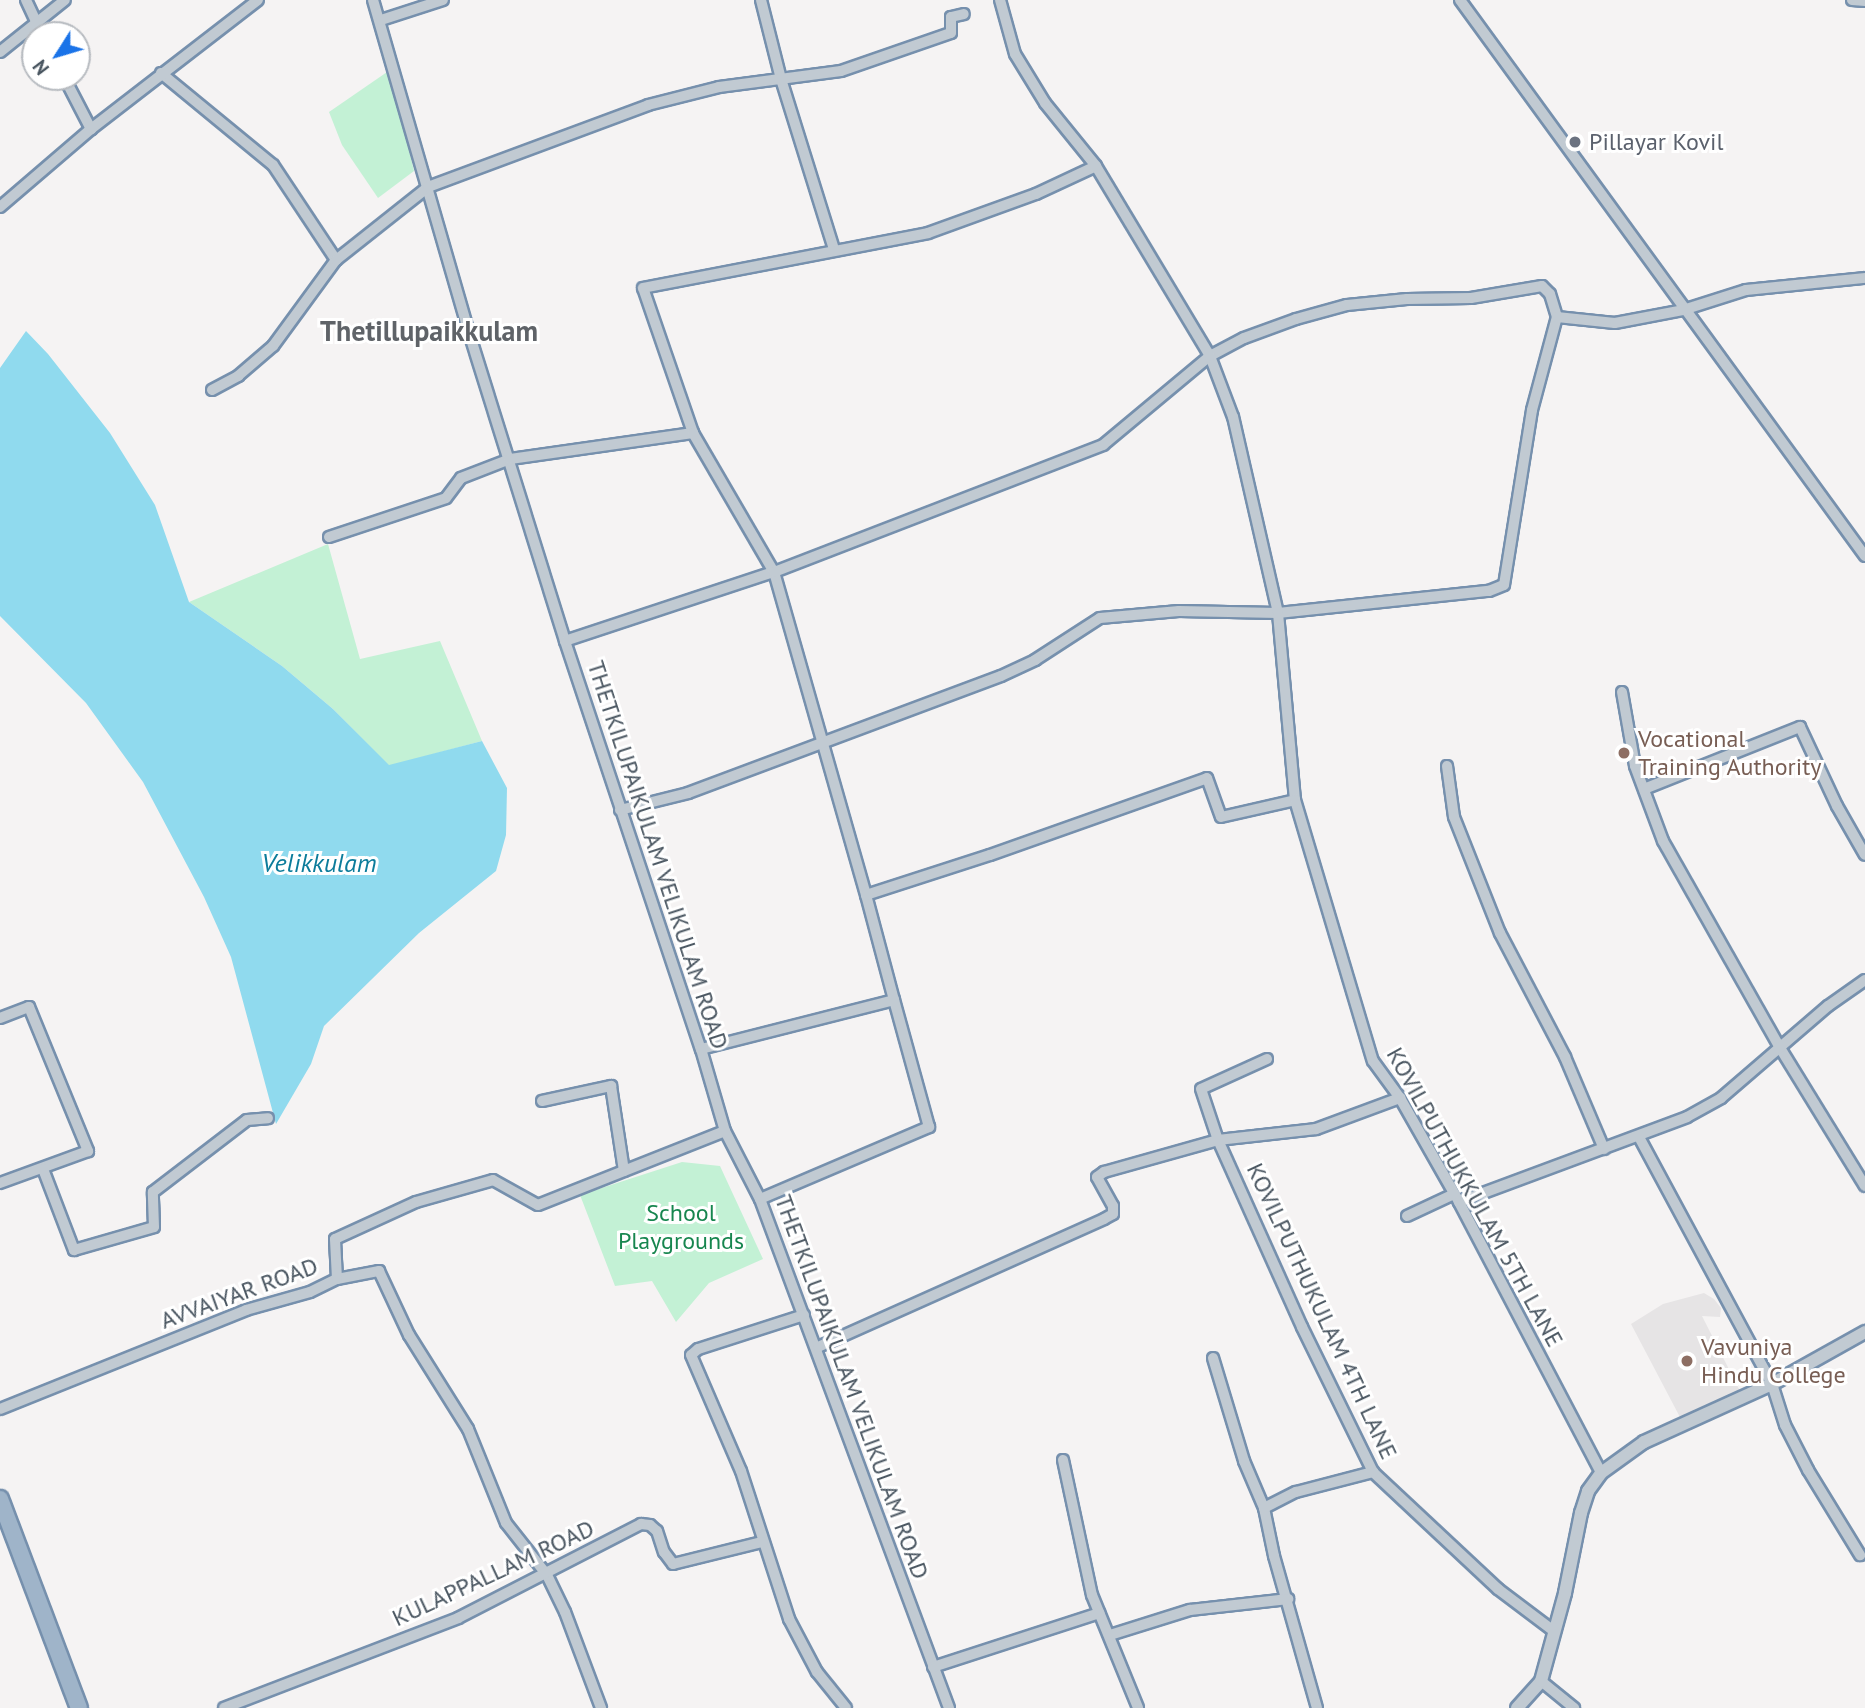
<!DOCTYPE html>
<style>
body{margin:0}
#map{position:relative;width:1865px;height:1708px;overflow:hidden;background:#f5f3f3;font-family:"PT Sans",sans-serif}
div>[style]{position:absolute}
.education>*{inset:0;background:#e6e4e5}
.green>*{inset:0;background:#c3f1d5}
.water>*{inset:0;background:#90daee}
.roads{filter:drop-shadow(2px 0 #7690ad) drop-shadow(-2px 0 #7690ad) drop-shadow(0 2px #7690ad) drop-shadow(0 -2px #7690ad)}
.minor>*{height:10px;margin:-5px;padding:0 5px;transform-origin:5px;border-radius:5px;background:#c1cad2}
.tertiary>*{height:12px;margin:-6px;padding:0 6px;transform-origin:6px;border-radius:6px;background:#c1cad2}
.trunk>*{height:16px;margin:-8px;padding:0 8px;transform-origin:8px;border-radius:8px;background:#9fb4c9}
.dots>*{width:19px;height:19px;translate:-50% -50%;box-sizing:border-box;border:4px solid #fff;border-radius:50%}
span{translate:-50% -50%;white-space:nowrap;text-align:center;line-height:1.15;-webkit-text-stroke:6px #fff;paint-order:stroke}
.worship-label{font-size:24px;color:#5b616d}
.left{translate:0 -50%;text-align:left}
.education-label{font-size:24px;color:#785e54}
.street-label{font-size:24px;color:#4a5661}
.park-label{font-size:24px;color:#17864f}
.water-label{font-size:26px;color:#0c7c9b;font-style:italic}
.quarter-label{font-size:28px;color:#5f6368;font-weight:700}
.north{position:absolute;left:21px;top:21px;width:70px;height:70px;box-sizing:border-box;background:#fff;border:2px solid #b7bbc0;border-radius:50%;rotate:233deg;font-size:19px;font-weight:700;line-height:28px;text-align:center;color:#4a5661}
.north::after{content:'';display:block;margin:auto;width:24px;height:32px;background:#1a73e8;clip-path:polygon(50% 0,100% 100%,50% 72%,0 100%)}
</style>
<div id="map">
<div class="education">
<i style="clip-path:polygon(1704px 1293px,1714px 1299px,1721px 1308px,1720px 1317px,1702px 1316px,1743px 1397px,1682px 1421px,1631px 1324px,1663px 1304px)"></i>
</div>
<div class="green">
<i style="clip-path:polygon(390px 70px,414px 171px,378px 198px,342px 145px,329px 112px)"></i>
<i style="clip-path:polygon(328px 544px,360px 659px,440px 641px,482px 741px,389px 766px,333px 709px,282px 666px,189px 602px)"></i>
<i style="clip-path:polygon(682px 1162px,720px 1166px,763px 1259px,709px 1283px,676px 1322px,652px 1281px,615px 1286px,580px 1195px)"></i>
</div>
<div class="water">
<i style="clip-path:polygon(26px 331px,48px 354px,110px 433px,155px 505px,189px 602px,282px 666px,333px 709px,389px 765px,482px 741px,507px 788px,506px 835px,496px 871px,419px 933px,324px 1026px,311px 1064px,276px 1124px,231px 957px,204px 897px,143px 782px,86px 703px,0 616px,0 368px)"></i>
</div>
<div class="roads">
<div class="minor">
<i style="left:26px;top:0;width:38px;rotate:65deg"></i>
<i style="left:373px;top:0;width:336px;rotate:73.9deg"></i>
<i style="left:466px;top:323px;width:333px;rotate:72.7deg"></i>
<i style="left:565px;top:641px;width:430px;rotate:71.6deg"></i>
<i style="left:701px;top:1049px;width:85px;rotate:73.7deg"></i>
<i style="left:725px;top:1131px;width:76px;rotate:62.8deg"></i>
<i style="left:760px;top:1199px;width:543px;rotate:69.63deg"></i>
<i style="left:761px;top:0;width:81px;rotate:75.8deg"></i>
<i style="left:781px;top:79px;width:178px;rotate:72.7deg"></i>
<i style="left:1460px;top:0;width:688px;rotate:53.93deg"></i>
<i style="left:1852px;top:0;width:13px;rotate:4deg"></i>
<i style="left:381px;top:20px;width:65px;rotate:-17.9deg"></i>
<i style="left:0;top:52px;width:83px;rotate:-38.7deg"></i>
<i style="left:161px;top:73px;width:145px;rotate:39.4deg"></i>
<i style="left:273px;top:165px;width:114px;rotate:56.4deg"></i>
<i style="left:64px;top:77px;width:59px;rotate:62.6deg"></i>
<i style="left:0;top:207px;width:120px;rotate:-40.6deg"></i>
<i style="left:91px;top:129px;width:211px;rotate:-37.7deg"></i>
<i style="left:212px;top:390px;width:30px;rotate:-28deg"></i>
<i style="left:238px;top:376px;width:46px;rotate:-40.6deg"></i>
<i style="left:273px;top:346px;width:107px;rotate:-53.8deg"></i>
<i style="left:336px;top:260px;width:117px;rotate:-38.4deg"></i>
<i style="left:428px;top:187px;width:235px;rotate:-20.4deg"></i>
<i style="left:648px;top:105px;width:73px;rotate:-14.2deg"></i>
<i style="left:719px;top:87px;width:123px;rotate:-7.5deg"></i>
<i style="left:841px;top:71px;width:116px;rotate:-19.1deg"></i>
<i style="left:951px;top:33px;width:16px;rotate:-90deg"></i>
<i style="left:951px;top:17px;width:13px;rotate:-13deg"></i>
<i style="left:693px;top:433px;width:153px;rotate:-109deg"></i>
<i style="left:643px;top:288px;width:290px;rotate:-10.9deg"></i>
<i style="left:928px;top:233px;width:115px;rotate:-19.9deg"></i>
<i style="left:1036px;top:194px;width:66px;rotate:-25deg"></i>
<i style="left:329px;top:537px;width:123px;rotate:-18.4deg"></i>
<i style="left:446px;top:498px;width:25px;rotate:-53deg"></i>
<i style="left:461px;top:478px;width:53px;rotate:-21.2deg"></i>
<i style="left:510px;top:459px;width:185px;rotate:-8.1deg"></i>
<i style="left:693px;top:433px;width:161px;rotate:59.8deg"></i>
<i style="left:774px;top:572px;width:336px;rotate:74.1deg"></i>
<i style="left:565px;top:641px;width:220px;rotate:-18.3deg"></i>
<i style="left:774px;top:572px;width:353px;rotate:-21.1deg"></i>
<i style="left:1103px;top:445px;width:139px;rotate:-39.8deg"></i>
<i style="left:1210px;top:356px;width:38px;rotate:-28deg"></i>
<i style="left:1244px;top:338px;width:55px;rotate:-20.1deg"></i>
<i style="left:1296px;top:319px;width:53px;rotate:-15.4deg"></i>
<i style="left:1347px;top:305px;width:60px;rotate:-5.7deg"></i>
<i style="left:1407px;top:299px;width:64px;rotate:-0.9deg"></i>
<i style="left:1471px;top:298px;width:72px;rotate:-9.6deg"></i>
<i style="left:1542px;top:286px;width:11px;rotate:45deg"></i>
<i style="left:1550px;top:294px;width:24px;rotate:73deg"></i>
<i style="left:1622px;top:692px;width:75px;rotate:80deg"></i>
<i style="left:1635px;top:766px;width:80px;rotate:69.5deg"></i>
<i style="left:1663px;top:841px;width:238px;rotate:60.5deg"></i>
<i style="left:1780px;top:1048px;width:162px;rotate:58.4deg"></i>
<i style="left:1447px;top:766px;width:51px;rotate:82.2deg"></i>
<i style="left:1454px;top:817px;width:125px;rotate:68.4deg"></i>
<i style="left:1500px;top:933px;width:140px;rotate:62.3deg"></i>
<i style="left:1565px;top:1057px;width:100px;rotate:67deg"></i>
<i style="left:1644px;top:789px;width:168px;rotate:-21.7deg"></i>
<i style="left:1800px;top:727px;width:87px;rotate:64.9deg"></i>
<i style="left:1837px;top:806px;width:56px;rotate:60.3deg"></i>
<i style="left:1295px;top:800px;width:188px;rotate:-95.2deg"></i>
<i style="left:1278px;top:613px;width:212px;rotate:-6deg"></i>
<i style="left:1489px;top:591px;width:16px;rotate:-22deg"></i>
<i style="left:1504px;top:585px;width:177px;rotate:-80.9deg"></i>
<i style="left:1532px;top:410px;width:96px;rotate:-75deg"></i>
<i style="left:1557px;top:317px;width:58px;rotate:5.9deg"></i>
<i style="left:1615px;top:323px;width:69px;rotate:-10.8deg"></i>
<i style="left:1683px;top:310px;width:66px;rotate:-17.6deg"></i>
<i style="left:1746px;top:290px;width:120px;rotate:-5.8deg"></i>
<i style="left:620px;top:810px;width:70px;rotate:-14deg"></i>
<i style="left:688px;top:793px;width:334px;rotate:-20.5deg"></i>
<i style="left:1001px;top:676px;width:38px;rotate:-25deg"></i>
<i style="left:1035px;top:660px;width:77px;rotate:-32.9deg"></i>
<i style="left:1100px;top:618px;width:79px;rotate:-5.1deg"></i>
<i style="left:1179px;top:611px;width:99px;rotate:1.2deg"></i>
<i style="left:1278px;top:613px;width:201px;rotate:-102.9deg"></i>
<i style="left:1233px;top:417px;width:65px;rotate:-110.7deg"></i>
<i style="left:1210px;top:356px;width:222px;rotate:-121deg"></i>
<i style="left:1096px;top:166px;width:81px;rotate:-129deg"></i>
<i style="left:1045px;top:103px;width:57px;rotate:-121.5deg"></i>
<i style="left:1015px;top:54px;width:56px;rotate:-105.5deg"></i>
<i style="left:0;top:1018px;width:31px;rotate:-21deg"></i>
<i style="left:29px;top:1007px;width:156px;rotate:67.7deg"></i>
<i style="left:88px;top:1151px;width:94px;rotate:160deg"></i>
<i style="left:701px;top:1049px;width:199px;rotate:-14.2deg"></i>
<i style="left:894px;top:1000px;width:109px;rotate:-104.9deg"></i>
<i style="left:866px;top:895px;width:130px;rotate:-17.9deg"></i>
<i style="left:990px;top:855px;width:230px;rotate:-19.5deg"></i>
<i style="left:1207px;top:778px;width:41px;rotate:70.3deg"></i>
<i style="left:1221px;top:817px;width:76px;rotate:-12.9deg"></i>
<i style="left:1295px;top:800px;width:272px;rotate:73.4deg"></i>
<i style="left:1373px;top:1061px;width:46px;rotate:53.9deg"></i>
<i style="left:1400px;top:1098px;width:120px;rotate:60.4deg"></i>
<i style="left:1459px;top:1202px;width:306px;rotate:62.3deg"></i>
<i style="left:1267px;top:1059px;width:72px;rotate:155.6deg"></i>
<i style="left:1201px;top:1089px;width:54px;rotate:71.6deg"></i>
<i style="left:1218px;top:1140px;width:205px;rotate:65.8deg"></i>
<i style="left:1302px;top:1327px;width:161px;rotate:63.9deg"></i>
<i style="left:1373px;top:1472px;width:171px;rotate:43.1deg"></i>
<i style="left:1498px;top:1589px;width:71px;rotate:37deg"></i>
<i style="left:542px;top:1101px;width:71px;rotate:-12.3deg"></i>
<i style="left:611px;top:1086px;width:86px;rotate:81.3deg"></i>
<i style="left:1639px;top:1137px;width:281px;rotate:61.7deg"></i>
<i style="left:1772px;top:1384px;width:43px;rotate:72.4deg"></i>
<i style="left:1785px;top:1425px;width:51px;rotate:62.9deg"></i>
<i style="left:1808px;top:1470px;width:100px;rotate:58.5deg"></i>
<i style="left:43px;top:1169px;width:87px;rotate:69.1deg"></i>
<i style="left:74px;top:1250px;width:83px;rotate:-16deg"></i>
<i style="left:154px;top:1227px;width:35px;rotate:-92deg"></i>
<i style="left:153px;top:1192px;width:118px;rotate:-37.5deg"></i>
<i style="left:247px;top:1120px;width:21px;rotate:-5deg"></i>
<i style="left:760px;top:1199px;width:184px;rotate:-23.1deg"></i>
<i style="left:929px;top:1127px;width:132px;rotate:-105.4deg"></i>
<i style="left:1459px;top:1202px;width:243px;rotate:-20.4deg"></i>
<i style="left:1687px;top:1117px;width:39px;rotate:-29deg"></i>
<i style="left:1721px;top:1098px;width:141px;rotate:-40.7deg"></i>
<i style="left:1828px;top:1006px;width:45px;rotate:-35.1deg"></i>
<i style="left:1407px;top:1216px;width:52px;rotate:-25.1deg"></i>
<i style="left:337px;top:1279px;width:43px;rotate:-10.8deg"></i>
<i style="left:379px;top:1271px;width:71px;rotate:64.9deg"></i>
<i style="left:409px;top:1335px;width:111px;rotate:57.9deg"></i>
<i style="left:468px;top:1429px;width:101px;rotate:68deg"></i>
<i style="left:506px;top:1523px;width:66px;rotate:51.7deg"></i>
<i style="left:547px;top:1575px;width:41px;rotate:64.1deg"></i>
<i style="left:565px;top:1612px;width:103px;rotate:69.4deg"></i>
<i style="left:804px;top:1315px;width:111px;rotate:162.2deg"></i>
<i style="left:698px;top:1349px;width:9px;rotate:139deg"></i>
<i style="left:691px;top:1355px;width:126px;rotate:66.7deg"></i>
<i style="left:741px;top:1471px;width:156px;rotate:72deg"></i>
<i style="left:789px;top:1619px;width:60px;rotate:62.2deg"></i>
<i style="left:817px;top:1672px;width:46px;rotate:51.1deg"></i>
<i style="left:818px;top:1347px;width:313px;rotate:-24.1deg"></i>
<i style="left:1104px;top:1219px;width:10px;rotate:-29deg"></i>
<i style="left:1113px;top:1214px;width:8px;rotate:-90deg"></i>
<i style="left:1113px;top:1206px;width:33px;rotate:-119deg"></i>
<i style="left:1097px;top:1177px;width:9px;rotate:-36deg"></i>
<i style="left:1104px;top:1172px;width:118px;rotate:-15.7deg"></i>
<i style="left:1218px;top:1140px;width:99px;rotate:-6.4deg"></i>
<i style="left:1316px;top:1129px;width:90px;rotate:-20.3deg"></i>
<i style="left:1213px;top:1358px;width:108px;rotate:73.2deg"></i>
<i style="left:1244px;top:1461px;width:51px;rotate:66.9deg"></i>
<i style="left:1264px;top:1508px;width:49px;rotate:78.2deg"></i>
<i style="left:1274px;top:1556px;width:158px;rotate:74.2deg"></i>
<i style="left:0;top:1409px;width:265px;rotate:-21.9deg"></i>
<i style="left:246px;top:1310px;width:66px;rotate:-15.7deg"></i>
<i style="left:310px;top:1292px;width:30px;rotate:-26deg"></i>
<i style="left:337px;top:1279px;width:40px;rotate:-92.9deg"></i>
<i style="left:335px;top:1239px;width:89px;rotate:-24.6deg"></i>
<i style="left:416px;top:1202px;width:80px;rotate:-15.9deg"></i>
<i style="left:493px;top:1180px;width:51px;rotate:29.1deg"></i>
<i style="left:538px;top:1205px;width:201px;rotate:-21.6deg"></i>
<i style="left:1063px;top:1460px;width:138px;rotate:77.9deg"></i>
<i style="left:1092px;top:1595px;width:122px;rotate:67.8deg"></i>
<i style="left:1264px;top:1508px;width:36px;rotate:-27deg"></i>
<i style="left:1296px;top:1492px;width:80px;rotate:-14.6deg"></i>
<i style="left:1110px;top:1635px;width:84px;rotate:-17.4deg"></i>
<i style="left:1190px;top:1610px;width:99px;rotate:-6.4deg"></i>
<i style="left:933px;top:1667px;width:175px;rotate:-18deg"></i>
<i style="left:1541px;top:1681px;width:43px;rotate:39.3deg"></i>
<i style="left:224px;top:1708px;width:251px;rotate:-21deg"></i>
<i style="left:458px;top:1618px;width:206px;rotate:-27.2deg"></i>
<i style="left:641px;top:1524px;width:9px;rotate:6deg"></i>
<i style="left:650px;top:1525px;width:9px;rotate:41deg"></i>
<i style="left:657px;top:1531px;width:22px;rotate:72deg"></i>
<i style="left:664px;top:1552px;width:15px;rotate:53deg"></i>
<i style="left:673px;top:1564px;width:92px;rotate:-13.9deg"></i>
</div>
<div class="tertiary">
<i style="left:1517px;top:1708px;width:36px;rotate:-48deg"></i>
<i style="left:1541px;top:1681px;width:91px;rotate:-74.7deg"></i>
<i style="left:1565px;top:1593px;width:82px;rotate:-78.7deg"></i>
<i style="left:1581px;top:1513px;width:23px;rotate:-72deg"></i>
<i style="left:1588px;top:1491px;width:22px;rotate:-54deg"></i>
<i style="left:1601px;top:1473px;width:53px;rotate:-35.8deg"></i>
<i style="left:1644px;top:1442px;width:141px;rotate:-24.4deg"></i>
<i style="left:1772px;top:1384px;width:107px;rotate:-29.2deg"></i>
</div>
<div class="trunk">
<i style="left:0;top:1499px;width:223px;rotate:69.3deg"></i>
</div>
</div>
<div class="dots">
<i style="left:1575px;top:142px;background:#6b7280"></i>
<i style="left:1624px;top:753px;background:#8d6e63"></i>
<i style="left:1687px;top:1361px;background:#8d6e63"></i>
</div>
<div class="worship-label">
<span class="left" style="left:1589px;top:142px">Pillayar Kovil</span>
</div>
<div class="education-label">
<span class="left" style="left:1638px;top:753px">Vocational<br>Training Authority</span>
<span class="left" style="left:1701px;top:1361px">Vavuniya<br>Hindu College</span>
</div>
<div class="street-label">
<span style="left:658px;top:855px;rotate:72deg">THETKILUPAIKULAM VELIKULAM ROAD</span>
<span style="left:1475px;top:1197px;rotate:61deg">KOVILPUTHUKKULAM 5TH LANE</span>
<span style="left:239px;top:1293px;rotate:-20deg">AVVAIYAR ROAD</span>
<span style="left:1322px;top:1311px;rotate:65deg">KOVILPUTHUKULAM 4TH LANE</span>
<span style="left:852px;top:1387px;rotate:70deg">THETKILUPAIKULAM VELIKULAM ROAD</span>
<span style="left:493px;top:1573px;rotate:-25deg">KULAPPALLAM ROAD</span>
</div>
<div class="park-label">
<span style="left:681px;top:1227px">School<br>Playgrounds</span>
</div>
<div class="water-label">
<span style="left:319px;top:863px">Velikkulam</span>
</div>
<div class="quarter-label">
<span style="left:429px;top:331px">Thetillupaikkulam</span>
</div>
<div class="north">N</div>
</div>
